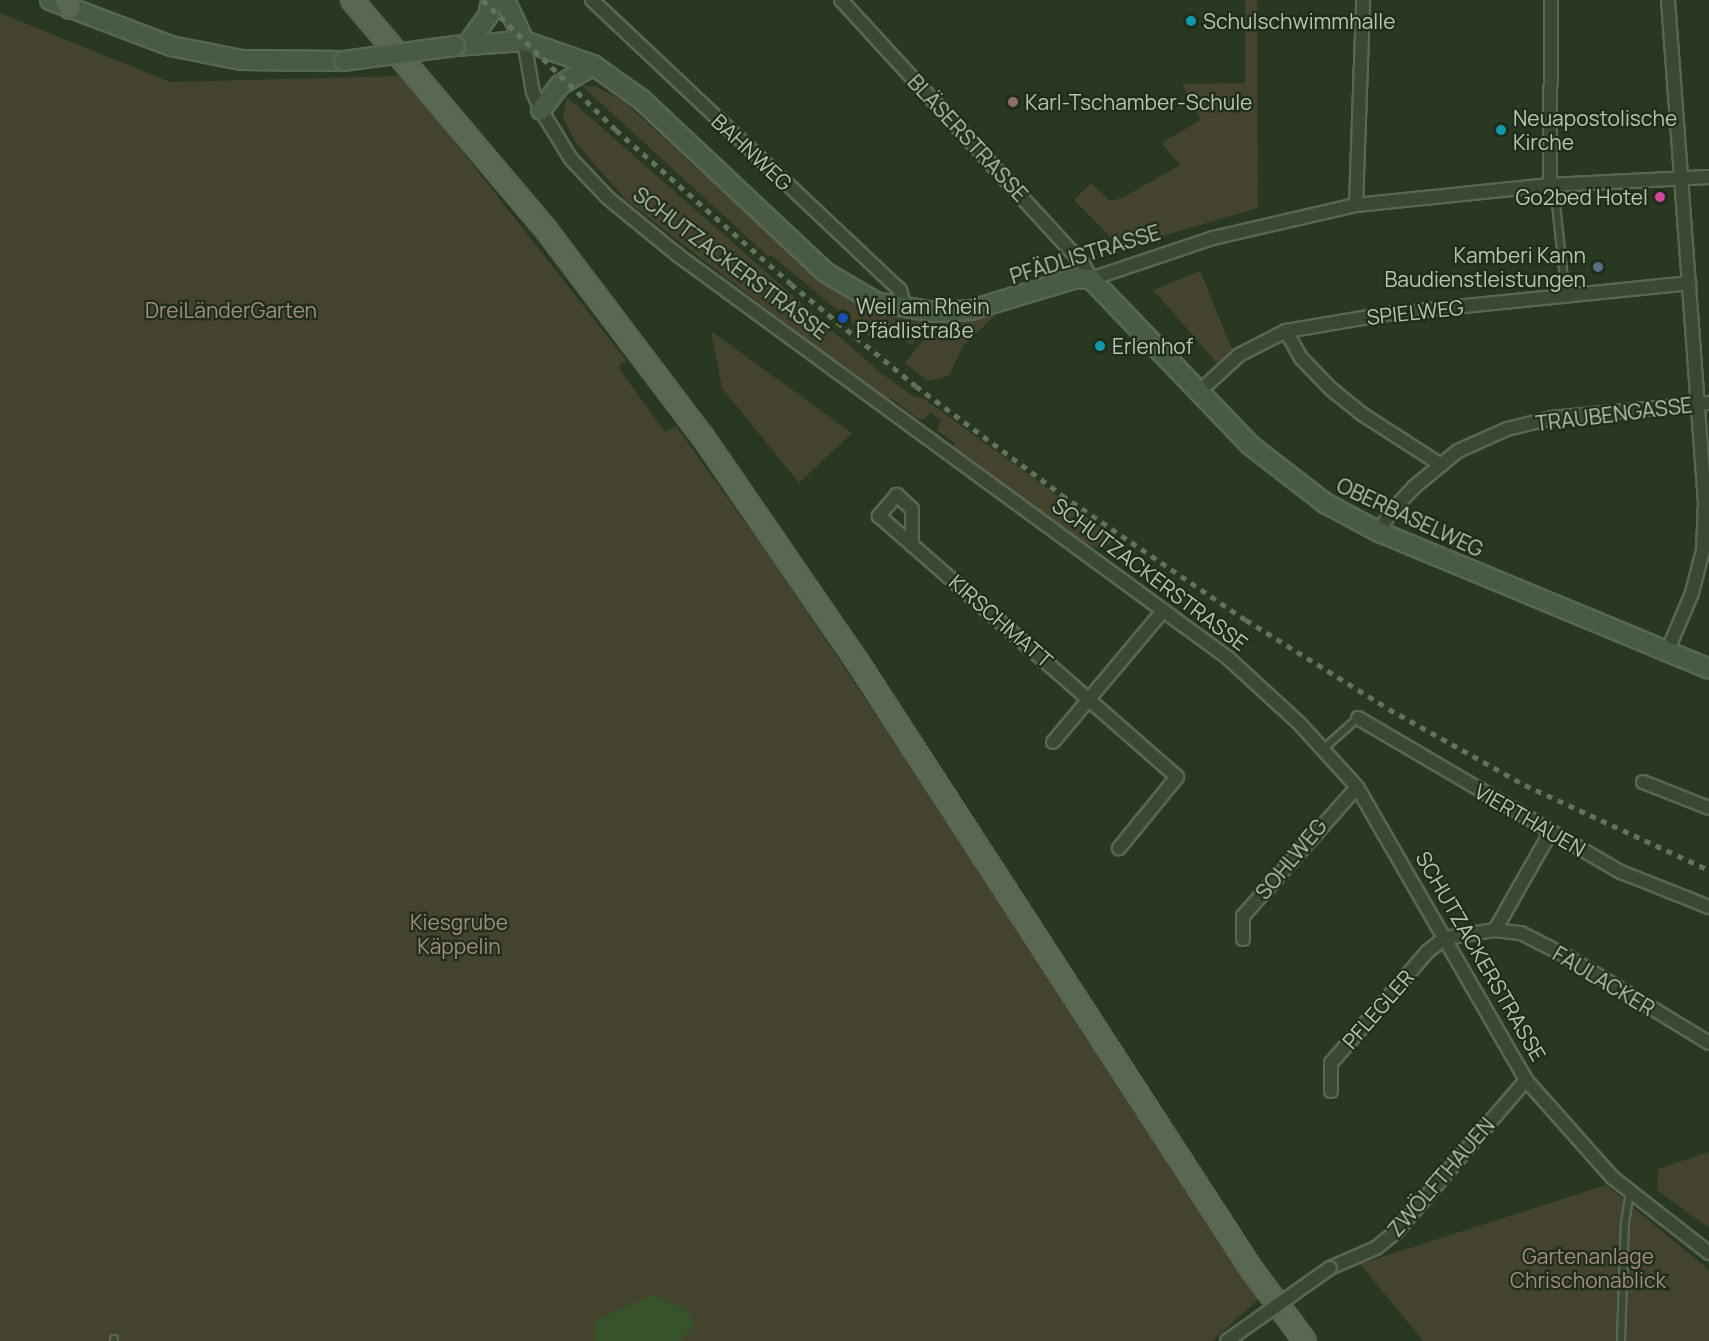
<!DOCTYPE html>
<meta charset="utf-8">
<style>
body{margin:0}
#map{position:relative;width:1709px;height:1341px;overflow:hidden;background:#283821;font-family:Manrope,sans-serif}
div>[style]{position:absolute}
.green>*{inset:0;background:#44432d}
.water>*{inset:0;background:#36522a}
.roads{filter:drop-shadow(2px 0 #586652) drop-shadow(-2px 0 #586652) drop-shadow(0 2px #586652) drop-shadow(0 -2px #586652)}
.lane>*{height:6px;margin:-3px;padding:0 3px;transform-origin:3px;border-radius:3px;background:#3a4834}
.street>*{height:12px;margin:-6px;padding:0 6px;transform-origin:6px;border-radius:6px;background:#3a4834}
.secondary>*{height:18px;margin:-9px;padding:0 9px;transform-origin:9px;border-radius:9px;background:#495b42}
.primary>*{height:20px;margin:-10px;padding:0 10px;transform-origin:10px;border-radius:10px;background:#596852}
.rail>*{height:4.5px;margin-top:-2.25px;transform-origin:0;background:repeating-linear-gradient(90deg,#63745b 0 6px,transparent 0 12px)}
.bridges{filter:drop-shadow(2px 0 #586652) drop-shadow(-2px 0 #586652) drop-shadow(0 2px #586652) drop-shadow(0 -2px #586652)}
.street-bridge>*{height:12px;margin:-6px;padding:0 6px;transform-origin:6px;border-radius:6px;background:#3a4834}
.secondary-bridge>*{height:18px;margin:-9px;padding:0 9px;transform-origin:9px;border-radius:9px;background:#495b42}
.dots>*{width:16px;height:16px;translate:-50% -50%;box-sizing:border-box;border:3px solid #1f2d1a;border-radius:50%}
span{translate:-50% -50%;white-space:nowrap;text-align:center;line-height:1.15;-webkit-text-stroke:4.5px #1f2d1a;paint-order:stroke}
.poi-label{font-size:21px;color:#b5c5af}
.left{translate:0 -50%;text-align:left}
.right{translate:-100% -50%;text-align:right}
.street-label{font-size:21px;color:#b5c5af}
.park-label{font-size:21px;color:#a58b7d}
</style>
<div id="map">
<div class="green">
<i style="clip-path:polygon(1245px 0,1257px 0,1258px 208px,1121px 248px,1074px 200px,1091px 183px,1110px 201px,1122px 198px,1180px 165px,1161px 143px,1201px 120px,1182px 84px,1245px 83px)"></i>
<i style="clip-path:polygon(0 13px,170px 82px,403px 76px,626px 360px,618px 367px,665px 432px,676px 426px,765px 550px,1008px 910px,1261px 1297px,1212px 1341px,0 1341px)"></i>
<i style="clip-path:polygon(582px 86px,597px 87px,622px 100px,819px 280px,823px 276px,885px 311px,925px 319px,924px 331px,911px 345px,884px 325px,870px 337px,771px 255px,769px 257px)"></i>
<i style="clip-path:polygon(567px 97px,881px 373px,913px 396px,923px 398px,1117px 539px,1100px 549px,1087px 544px,954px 447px,955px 443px,936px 430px,941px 420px,931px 413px,923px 420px,917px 418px,891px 398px,887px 402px,627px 201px,576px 143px,563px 118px)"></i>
<i style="clip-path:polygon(1200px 271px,1232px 349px,1217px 363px,1153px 290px)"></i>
<i style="clip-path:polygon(996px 315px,963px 346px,949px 376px,927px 381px,905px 363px,936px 324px)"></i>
<i style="clip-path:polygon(711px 331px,852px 433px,799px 483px,722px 388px)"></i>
<i style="clip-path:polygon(1709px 1152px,1709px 1228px,1657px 1190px,1658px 1169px)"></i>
<i style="clip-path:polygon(1606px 1185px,1709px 1270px,1709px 1341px,1423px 1341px,1360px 1264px)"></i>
</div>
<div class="water">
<i style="clip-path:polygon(652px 1295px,684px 1308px,694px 1320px,693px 1329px,679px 1341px,595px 1341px,596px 1320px)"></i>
</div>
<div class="roads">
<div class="lane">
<i style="left:1554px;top:185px;width:114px;rotate:83.9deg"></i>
<i style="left:1323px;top:749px;width:47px;rotate:-41.5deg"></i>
<i style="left:114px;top:1339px;width:2px;rotate:90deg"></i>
<i style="left:1621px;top:1341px;width:118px;rotate:-88.1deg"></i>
<i style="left:1625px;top:1223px;width:31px;rotate:-81deg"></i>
</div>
<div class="street">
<i style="left:592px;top:0;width:423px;rotate:43.3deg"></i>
<i style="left:900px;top:290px;width:19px;rotate:74deg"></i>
<i style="left:841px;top:0;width:358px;rotate:47.5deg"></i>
<i style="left:1083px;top:264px;width:17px;rotate:62deg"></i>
<i style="left:1091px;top:279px;width:129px;rotate:-18.6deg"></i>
<i style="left:1213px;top:238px;width:147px;rotate:-13deg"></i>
<i style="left:1356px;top:205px;width:195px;rotate:-5.9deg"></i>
<i style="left:1550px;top:185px;width:159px;rotate:-2.9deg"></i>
<i style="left:524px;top:41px;width:52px;rotate:80deg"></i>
<i style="left:533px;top:92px;width:20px;rotate:66deg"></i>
<i style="left:541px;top:110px;width:57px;rotate:58.5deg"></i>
<i style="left:571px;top:159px;width:55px;rotate:46.5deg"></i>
<i style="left:609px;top:199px;width:90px;rotate:39.2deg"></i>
<i style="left:679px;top:256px;width:680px;rotate:36.21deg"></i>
<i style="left:1228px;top:658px;width:96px;rotate:42.5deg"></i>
<i style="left:1299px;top:723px;width:86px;rotate:47.8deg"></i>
<i style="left:1357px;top:787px;width:338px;rotate:60deg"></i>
<i style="left:1526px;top:1080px;width:131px;rotate:48.4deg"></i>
<i style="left:1613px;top:1178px;width:122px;rotate:38deg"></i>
<i style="left:1550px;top:185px;width:185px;rotate:-89.7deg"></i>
<i style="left:1356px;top:205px;width:205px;rotate:-88deg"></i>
<i style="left:1286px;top:331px;width:31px;rotate:61deg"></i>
<i style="left:1301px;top:358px;width:43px;rotate:45.9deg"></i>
<i style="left:1331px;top:389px;width:40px;rotate:39deg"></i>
<i style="left:1362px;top:414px;width:94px;rotate:32.8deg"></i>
<i style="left:1200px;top:391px;width:53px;rotate:-42.7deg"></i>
<i style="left:1239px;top:355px;width:53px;rotate:-27.1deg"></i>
<i style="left:1286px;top:331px;width:101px;rotate:-9.6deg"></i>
<i style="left:1386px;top:314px;width:305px;rotate:-5.8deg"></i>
<i style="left:1379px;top:532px;width:22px;rotate:-60deg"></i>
<i style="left:1390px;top:513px;width:35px;rotate:-47deg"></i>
<i style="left:1414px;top:487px;width:57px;rotate:-39.3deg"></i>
<i style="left:1458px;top:451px;width:54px;rotate:-24.2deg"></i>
<i style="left:1507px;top:429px;width:46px;rotate:-13.7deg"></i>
<i style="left:1552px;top:418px;width:158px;rotate:-5.5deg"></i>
<i style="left:912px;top:545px;width:36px;rotate:-90deg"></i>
<i style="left:912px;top:509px;width:21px;rotate:-137deg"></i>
<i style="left:897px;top:495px;width:28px;rotate:131deg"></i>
<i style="left:879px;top:516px;width:396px;rotate:41.2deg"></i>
<i style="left:1177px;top:777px;width:92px;rotate:129.2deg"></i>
<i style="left:1667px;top:652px;width:64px;rotate:-67deg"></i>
<i style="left:1692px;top:593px;width:44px;rotate:-75.7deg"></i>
<i style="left:1703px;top:550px;width:47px;rotate:-87.6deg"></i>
<i style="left:1705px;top:503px;width:504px;rotate:-94.21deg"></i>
<i style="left:1358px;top:718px;width:305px;rotate:30.4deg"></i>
<i style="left:1621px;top:872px;width:95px;rotate:21.7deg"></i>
<i style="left:1053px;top:742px;width:171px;rotate:-50deg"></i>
<i style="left:1643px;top:782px;width:71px;rotate:21.5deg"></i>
<i style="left:1495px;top:930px;width:112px;rotate:-60.4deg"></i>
<i style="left:1243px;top:939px;width:23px;rotate:-90deg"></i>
<i style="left:1243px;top:916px;width:172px;rotate:-48.5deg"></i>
<i style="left:1331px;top:1091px;width:28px;rotate:-90deg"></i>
<i style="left:1331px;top:1063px;width:147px;rotate:-49.1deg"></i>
<i style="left:1427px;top:952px;width:23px;rotate:-38deg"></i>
<i style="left:1445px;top:938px;width:51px;rotate:-9.1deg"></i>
<i style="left:1495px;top:930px;width:26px;rotate:7deg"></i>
<i style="left:1521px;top:933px;width:53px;rotate:27.1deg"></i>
<i style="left:1568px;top:957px;width:165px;rotate:31.4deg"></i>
<i style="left:1330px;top:1268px;width:50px;rotate:-23.5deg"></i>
<i style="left:1376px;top:1248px;width:27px;rotate:-39deg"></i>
<i style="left:1397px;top:1231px;width:199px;rotate:-49.5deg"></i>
</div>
<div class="secondary">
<i style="left:50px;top:0;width:129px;rotate:20.8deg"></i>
<i style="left:171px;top:46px;width:71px;rotate:11.3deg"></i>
<i style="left:241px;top:60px;width:103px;rotate:0.6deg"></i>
<i style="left:505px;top:0;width:45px;rotate:65.1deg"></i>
<i style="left:469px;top:42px;width:32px;rotate:-54deg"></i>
<i style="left:488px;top:16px;width:16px;rotate:-79deg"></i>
<i style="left:455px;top:46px;width:69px;rotate:-4.1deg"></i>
<i style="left:524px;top:41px;width:73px;rotate:19.2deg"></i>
<i style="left:593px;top:65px;width:60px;rotate:35.5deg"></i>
<i style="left:642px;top:100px;width:251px;rotate:43.2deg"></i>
<i style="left:825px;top:272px;width:59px;rotate:30.5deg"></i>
<i style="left:876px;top:302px;width:60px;rotate:9.6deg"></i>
<i style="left:935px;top:312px;width:36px;rotate:-3deg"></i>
<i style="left:971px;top:310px;width:110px;rotate:-16.9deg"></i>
<i style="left:1076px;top:278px;width:15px;rotate:4deg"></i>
<i style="left:1091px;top:279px;width:230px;rotate:46.2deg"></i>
<i style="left:1250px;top:445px;width:95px;rotate:37.7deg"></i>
<i style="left:1325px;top:503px;width:61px;rotate:28.2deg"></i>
<i style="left:1379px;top:532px;width:357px;rotate:22.5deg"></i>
<i style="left:541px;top:110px;width:31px;rotate:-53deg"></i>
<i style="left:560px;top:85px;width:39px;rotate:-31deg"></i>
</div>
<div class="primary">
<i style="left:65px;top:0;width:9px;rotate:58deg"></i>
<i style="left:352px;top:0;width:297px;rotate:49.8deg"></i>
<i style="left:544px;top:227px;width:263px;rotate:52.9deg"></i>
<i style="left:703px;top:437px;width:275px;rotate:55.5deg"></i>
<i style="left:859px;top:664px;width:719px;rotate:57.04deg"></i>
<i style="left:1250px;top:1267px;width:92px;rotate:53.4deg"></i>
</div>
</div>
<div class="rail">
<i style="left:483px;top:0;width:186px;rotate:44.3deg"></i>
<i style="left:616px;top:130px;width:233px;rotate:41.3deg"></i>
<i style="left:791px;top:284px;width:161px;rotate:39.2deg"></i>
<i style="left:916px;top:386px;width:182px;rotate:36.7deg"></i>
<i style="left:1062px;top:495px;width:222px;rotate:34.2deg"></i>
<i style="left:1246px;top:620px;width:168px;rotate:31.9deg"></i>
<i style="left:1389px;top:709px;width:156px;rotate:29.2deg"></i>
<i style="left:1525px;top:785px;width:203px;rotate:24.8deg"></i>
</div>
<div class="bridges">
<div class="street-bridge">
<i style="left:1227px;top:1341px;width:126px;rotate:-35.3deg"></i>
</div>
<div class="secondary-bridge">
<i style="left:344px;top:61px;width:112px;rotate:-7.7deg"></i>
</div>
</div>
<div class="dots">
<i style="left:1191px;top:21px;background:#0f9aa8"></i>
<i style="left:1013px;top:102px;background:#8d6e63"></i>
<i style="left:1501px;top:130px;background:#0f9aa8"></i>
<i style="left:1660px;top:197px;background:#d1479c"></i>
<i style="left:1598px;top:267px;background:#5c6f8a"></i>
<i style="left:843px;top:318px;background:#1a4fb4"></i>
<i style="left:1100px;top:346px;background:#0f9aa8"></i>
</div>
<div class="poi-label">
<span class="left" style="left:1203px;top:21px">Schulschwimmhalle</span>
<span class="left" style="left:1025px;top:102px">Karl-Tschamber-Schule</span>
<span class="left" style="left:1513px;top:130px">Neuapostolische<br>Kirche</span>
<span class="right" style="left:1648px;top:197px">Go2bed Hotel</span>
<span class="right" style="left:1586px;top:267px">Kamberi Kann<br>Baudienstleistungen</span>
<span class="left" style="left:856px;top:318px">Weil am Rhein<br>Pfädlistraße</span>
<span class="left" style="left:1112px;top:346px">Erlenhof</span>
</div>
<div class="street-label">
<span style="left:968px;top:138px;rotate:47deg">BLÄSERSTRASSE</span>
<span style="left:752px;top:152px;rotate:43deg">BAHNWEG</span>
<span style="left:1085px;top:254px;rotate:-17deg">PFÄDLISTRASSE</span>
<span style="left:731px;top:263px;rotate:37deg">SCHUTZACKERSTRASSE</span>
<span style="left:1415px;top:312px;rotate:-6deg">SPIELWEG</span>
<span style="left:1614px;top:414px;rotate:-7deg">TRAUBENGASSE</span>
<span style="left:1410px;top:517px;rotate:25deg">OBERBASELWEG</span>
<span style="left:1150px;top:574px;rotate:37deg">SCHUTZACKERSTRASSE</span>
<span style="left:1001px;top:621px;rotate:41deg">KIRSCHMATT</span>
<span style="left:1530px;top:820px;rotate:30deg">VIERTHAUEN</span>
<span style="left:1291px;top:859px;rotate:-50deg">SOHLWEG</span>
<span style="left:1481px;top:956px;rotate:60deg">SCHUTZACKERSTRASSE</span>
<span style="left:1604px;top:981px;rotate:31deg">FAULACKER</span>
<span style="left:1378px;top:1009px;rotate:-49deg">PFLEGLER</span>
<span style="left:1441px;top:1177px;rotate:-49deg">ZWÖLFTHAUEN</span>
</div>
<div class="park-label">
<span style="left:231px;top:310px">DreiLänderGarten</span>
<span style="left:459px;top:934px">Kiesgrube<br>Käppelin</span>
<span style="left:1588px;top:1268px">Gartenanlage<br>Chrischonablick</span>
</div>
</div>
